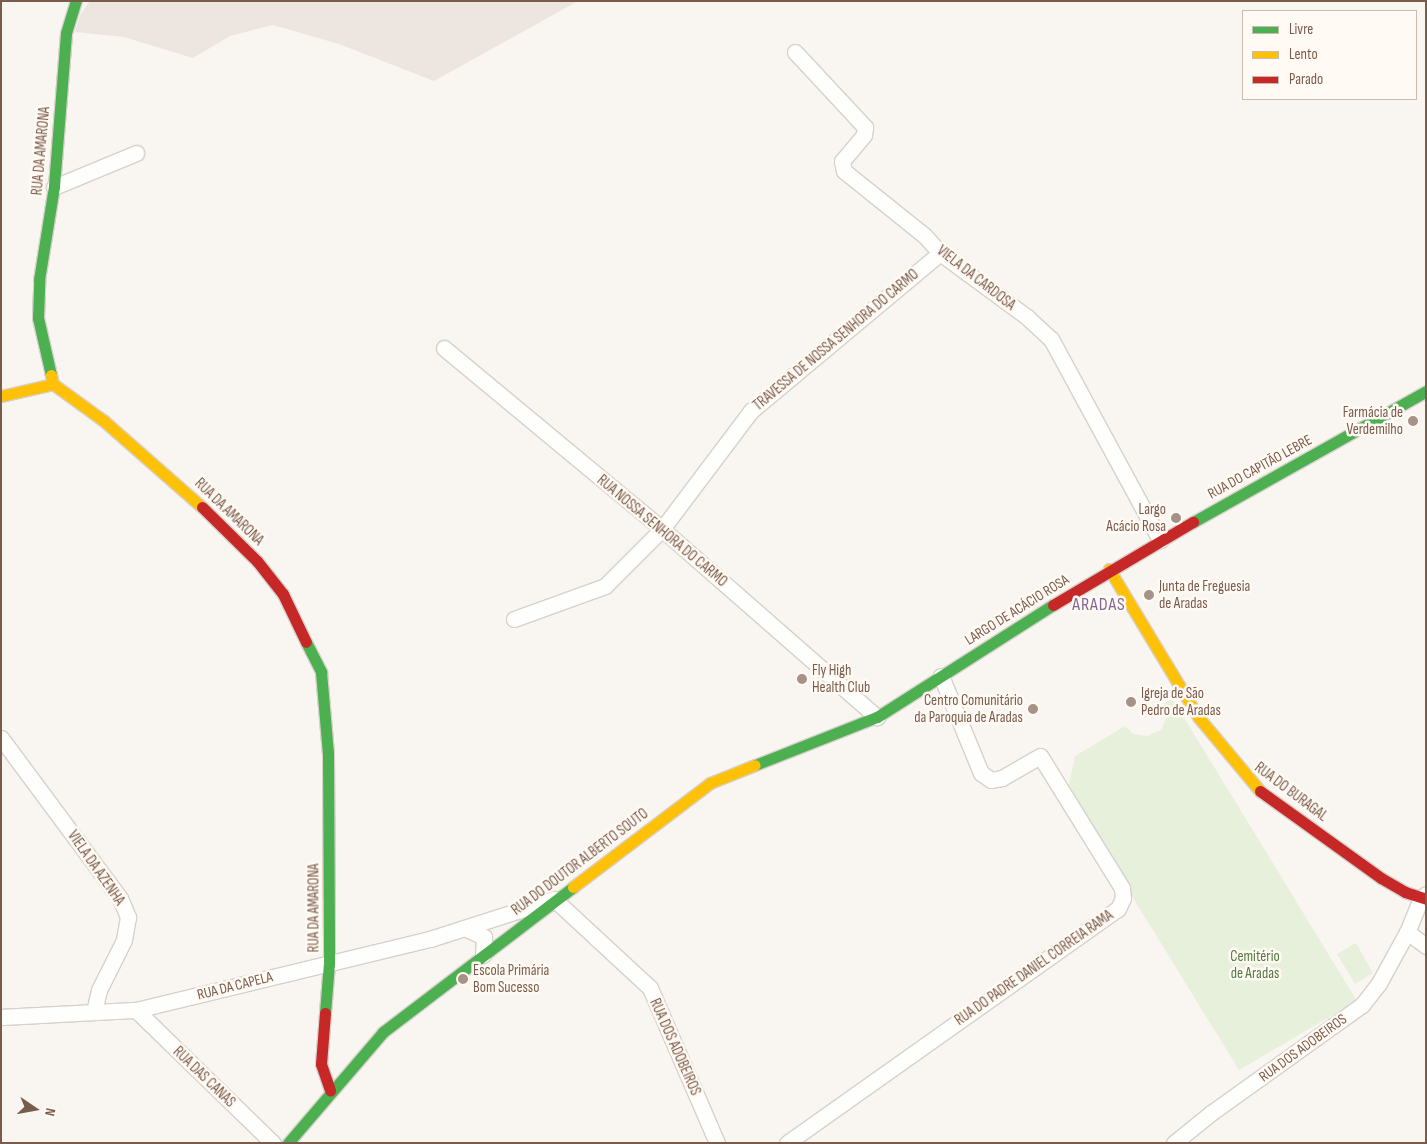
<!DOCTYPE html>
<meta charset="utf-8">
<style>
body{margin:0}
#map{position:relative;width:1427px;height:1144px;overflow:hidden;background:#f9f5f0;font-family:"Sofia Sans Condensed",sans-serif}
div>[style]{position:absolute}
.industrial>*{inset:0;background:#ede5e0}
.green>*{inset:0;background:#e7f0db}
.roads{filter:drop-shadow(1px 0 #d7d1cb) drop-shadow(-1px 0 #d7d1cb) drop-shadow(0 1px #d7d1cb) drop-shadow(0 -1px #d7d1cb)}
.street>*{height:15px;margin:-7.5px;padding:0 7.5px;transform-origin:7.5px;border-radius:7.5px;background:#fefefd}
.fast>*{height:11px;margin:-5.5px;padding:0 5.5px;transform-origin:5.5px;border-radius:5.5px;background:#4caf50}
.slow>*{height:11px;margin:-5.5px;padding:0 5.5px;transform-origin:5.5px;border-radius:5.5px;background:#ffc107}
.jam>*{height:11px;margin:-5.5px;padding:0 5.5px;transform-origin:5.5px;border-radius:5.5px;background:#c62828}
.dots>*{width:14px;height:14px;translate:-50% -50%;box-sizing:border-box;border:2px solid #fffaf3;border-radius:50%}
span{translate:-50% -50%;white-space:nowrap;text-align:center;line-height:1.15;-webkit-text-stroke:5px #fffaf3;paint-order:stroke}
.street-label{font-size:15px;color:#7a5c4d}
.poi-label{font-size:15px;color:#7a5c4d}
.right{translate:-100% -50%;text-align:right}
.left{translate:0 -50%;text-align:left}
.park-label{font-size:15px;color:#537a41}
.quarter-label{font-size:18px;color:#846695;letter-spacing:1px}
.frame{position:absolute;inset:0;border:2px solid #7a5c4d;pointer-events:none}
.legend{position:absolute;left:1242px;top:10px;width:175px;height:90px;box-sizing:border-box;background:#fffaf3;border:1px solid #cabbb1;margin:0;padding:6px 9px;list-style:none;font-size:15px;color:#7a5c4d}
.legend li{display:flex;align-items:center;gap:10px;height:25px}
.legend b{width:25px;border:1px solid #cabbb1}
.north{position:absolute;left:10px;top:1084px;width:50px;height:50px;-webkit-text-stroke:4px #fffaf3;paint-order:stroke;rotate:102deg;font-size:14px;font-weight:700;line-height:20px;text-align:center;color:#7a5c4d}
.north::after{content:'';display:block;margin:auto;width:18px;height:22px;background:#7a5c4d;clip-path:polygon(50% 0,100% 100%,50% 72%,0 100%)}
</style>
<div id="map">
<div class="industrial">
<i style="clip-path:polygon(90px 1px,578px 1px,434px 81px,339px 44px,273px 25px,230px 36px,193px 58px,124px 37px,75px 32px,80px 15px)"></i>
</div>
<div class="green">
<i style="clip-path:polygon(1172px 698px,1357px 1001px,1239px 1070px,1130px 893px,1069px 784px,1075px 756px,1125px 726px,1133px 734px,1147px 736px,1161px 730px,1168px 714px,1164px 704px)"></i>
<i style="clip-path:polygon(1356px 943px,1373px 973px,1355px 984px,1337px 954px)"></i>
</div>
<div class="roads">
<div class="street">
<i style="left:795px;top:52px;width:103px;rotate:47deg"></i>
<i style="left:865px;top:127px;width:8px;rotate:97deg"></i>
<i style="left:864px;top:135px;width:34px;rotate:130deg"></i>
<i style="left:842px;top:161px;width:10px;rotate:79deg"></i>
<i style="left:844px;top:171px;width:102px;rotate:38.7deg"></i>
<i style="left:924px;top:235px;width:24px;rotate:48deg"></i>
<i style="left:940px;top:253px;width:108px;rotate:36.3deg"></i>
<i style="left:1027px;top:317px;width:33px;rotate:43deg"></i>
<i style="left:1051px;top:339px;width:229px;rotate:61.5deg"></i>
<i style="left:54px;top:187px;width:89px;rotate:-22.5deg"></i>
<i style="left:444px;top:348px;width:283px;rotate:39.7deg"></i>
<i style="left:662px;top:529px;width:286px;rotate:41.2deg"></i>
<i style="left:514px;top:619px;width:97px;rotate:-19.9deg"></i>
<i style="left:605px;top:586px;width:81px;rotate:-45deg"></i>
<i style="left:662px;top:529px;width:148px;rotate:-53deg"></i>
<i style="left:751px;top:411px;width:246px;rotate:-39.9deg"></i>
<i style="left:1px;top:738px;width:199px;rotate:53.4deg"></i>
<i style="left:120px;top:898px;width:21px;rotate:67deg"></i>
<i style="left:128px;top:917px;width:23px;rotate:100deg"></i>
<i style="left:124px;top:940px;width:56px;rotate:116.6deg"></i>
<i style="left:99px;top:990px;width:22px;rotate:103deg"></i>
<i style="left:1426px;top:894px;width:6px;rotate:141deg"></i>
<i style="left:1421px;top:898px;width:37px;rotate:112deg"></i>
<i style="left:1407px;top:932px;width:24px;rotate:36deg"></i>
<i style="left:464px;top:928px;width:22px;rotate:24deg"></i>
<i style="left:484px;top:937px;width:18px;rotate:93deg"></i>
<i style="left:136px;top:1010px;width:191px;rotate:44.2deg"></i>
<i style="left:1px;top:1017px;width:135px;rotate:-3deg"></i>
<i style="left:136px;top:1010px;width:302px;rotate:-13.6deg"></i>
<i style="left:430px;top:939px;width:130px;rotate:-17.9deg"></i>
<i style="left:554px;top:899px;width:131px;rotate:42.8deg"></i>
<i style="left:650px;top:988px;width:169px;rotate:66.6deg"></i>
<i style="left:787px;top:1143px;width:405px;rotate:-35.3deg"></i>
<i style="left:1118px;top:909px;width:12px;rotate:-66deg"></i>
<i style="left:1123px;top:898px;width:10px;rotate:-96deg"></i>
<i style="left:1122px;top:888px;width:155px;rotate:-121.8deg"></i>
<i style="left:1040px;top:756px;width:44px;rotate:149.9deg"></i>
<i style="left:1002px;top:778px;width:11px;rotate:170deg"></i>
<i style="left:991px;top:780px;width:12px;rotate:-145deg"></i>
<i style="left:981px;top:773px;width:105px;rotate:-112.4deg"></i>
<i style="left:1174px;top:1143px;width:48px;rotate:-39deg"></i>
<i style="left:1211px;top:1113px;width:186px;rotate:-35.6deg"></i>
<i style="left:1362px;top:1005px;width:28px;rotate:-52deg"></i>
<i style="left:1379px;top:983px;width:58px;rotate:-61.2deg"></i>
</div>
<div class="fast">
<i style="left:51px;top:375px;width:58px;rotate:-102.8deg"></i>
<i style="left:38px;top:318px;width:38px;rotate:-88deg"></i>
<i style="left:39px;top:280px;width:95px;rotate:-80.9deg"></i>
<i style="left:54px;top:186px;width:153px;rotate:-85.5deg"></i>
<i style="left:66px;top:33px;width:34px;rotate:-73deg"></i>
<i style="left:1193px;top:522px;width:267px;rotate:-29.3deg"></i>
<i style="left:306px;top:642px;width:34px;rotate:63deg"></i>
<i style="left:321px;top:672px;width:81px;rotate:85.1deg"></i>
<i style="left:328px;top:753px;width:210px;rotate:89.7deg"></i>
<i style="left:329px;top:963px;width:50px;rotate:94.6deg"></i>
<i style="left:755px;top:765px;width:131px;rotate:-21.5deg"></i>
<i style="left:877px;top:717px;width:209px;rotate:-32.5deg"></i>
<i style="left:288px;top:1143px;width:146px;rotate:-49.4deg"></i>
<i style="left:383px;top:1032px;width:239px;rotate:-37.3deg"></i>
</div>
<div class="slow">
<i style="left:51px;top:375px;width:9px;rotate:77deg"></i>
<i style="left:53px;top:384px;width:63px;rotate:36deg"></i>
<i style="left:104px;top:421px;width:130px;rotate:41.3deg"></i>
<i style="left:1px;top:396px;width:53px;rotate:-13deg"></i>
<i style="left:1109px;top:569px;width:174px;rotate:58.9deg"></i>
<i style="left:1199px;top:718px;width:95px;rotate:50.1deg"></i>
<i style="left:573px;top:887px;width:172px;rotate:-37.2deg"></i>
<i style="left:710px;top:783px;width:48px;rotate:-21.8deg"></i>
</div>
<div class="jam">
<i style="left:202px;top:507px;width:77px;rotate:44.5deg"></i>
<i style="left:257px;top:561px;width:42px;rotate:51.8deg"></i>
<i style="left:283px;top:594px;width:53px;rotate:64.4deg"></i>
<i style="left:1053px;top:605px;width:163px;rotate:-30.7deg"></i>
<i style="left:1260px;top:791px;width:149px;rotate:35.7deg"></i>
<i style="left:1381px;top:878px;width:28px;rotate:30deg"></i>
<i style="left:1405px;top:892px;width:22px;rotate:18deg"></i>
<i style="left:325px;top:1013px;width:51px;rotate:94.5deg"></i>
<i style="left:321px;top:1064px;width:28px;rotate:71deg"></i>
</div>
</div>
<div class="dots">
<i style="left:1413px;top:421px;background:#a69286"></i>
<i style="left:1176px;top:518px;background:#a69286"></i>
<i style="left:1149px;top:595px;background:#a69286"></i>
<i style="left:802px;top:679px;background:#a69286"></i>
<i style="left:1131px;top:702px;background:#a69286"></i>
<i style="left:1033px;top:709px;background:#a69286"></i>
<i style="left:463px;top:979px;background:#a69286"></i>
</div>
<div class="street-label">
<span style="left:41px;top:151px;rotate:-85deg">RUA DA AMARONA</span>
<span style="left:976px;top:278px;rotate:38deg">VIELA DA CARDOSA</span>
<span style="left:836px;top:340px;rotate:-40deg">TRAVESSA DE NOSSA SENHORA DO CARMO</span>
<span style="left:1260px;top:467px;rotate:-29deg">RUA DO CAPITÃO LEBRE</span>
<span style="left:229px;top:512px;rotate:44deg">RUA DA AMARONA</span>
<span style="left:662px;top:531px;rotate:40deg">RUA NOSSA SENHORA DO CARMO</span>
<span style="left:1017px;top:610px;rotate:-32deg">LARGO DE ACÁCIO ROSA</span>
<span style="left:1291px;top:792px;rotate:37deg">RUA DO BURAGAL</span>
<span style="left:580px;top:862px;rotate:-37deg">RUA DO DOUTOR ALBERTO SOUTO</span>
<span style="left:96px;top:868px;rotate:55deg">VIELA DA AZENHA</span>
<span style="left:314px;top:908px;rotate:-90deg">RUA DA AMARONA</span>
<span style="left:1034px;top:968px;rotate:-35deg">RUA DO PADRE DANIEL CORREIA RAMA</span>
<span style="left:235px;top:986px;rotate:-14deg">RUA DA CAPELA</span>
<span style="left:675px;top:1047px;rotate:66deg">RUA DOS ADOBEIROS</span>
<span style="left:1303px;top:1048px;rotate:-36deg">RUA DOS ADOBEIROS</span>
<span style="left:204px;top:1077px;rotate:44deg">RUA DAS CANAS</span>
</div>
<div class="poi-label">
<span class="right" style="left:1403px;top:421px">Farmácia de<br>Verdemilho</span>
<span class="right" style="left:1166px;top:518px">Largo<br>Acácio Rosa</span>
<span class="left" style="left:1159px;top:595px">Junta de Freguesia<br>de Aradas</span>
<span class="left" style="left:812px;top:679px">Fly High<br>Health Club</span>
<span class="left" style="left:1141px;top:702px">Igreja de São<br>Pedro de Aradas</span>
<span class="right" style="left:1023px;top:709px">Centro Comunitário<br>da Paroquia de Aradas</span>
<span class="left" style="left:473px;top:979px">Escola Primária<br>Bom Sucesso</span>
</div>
<div class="park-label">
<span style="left:1255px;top:965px">Cemitério<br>de Aradas</span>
</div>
<div class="quarter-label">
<span style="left:1099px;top:605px">ARADAS</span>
</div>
<div class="frame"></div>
<ul class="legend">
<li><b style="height:6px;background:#4caf50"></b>Livre</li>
<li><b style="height:6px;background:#ffc107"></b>Lento</li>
<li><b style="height:6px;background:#c62828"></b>Parado</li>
</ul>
<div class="north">N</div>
</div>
